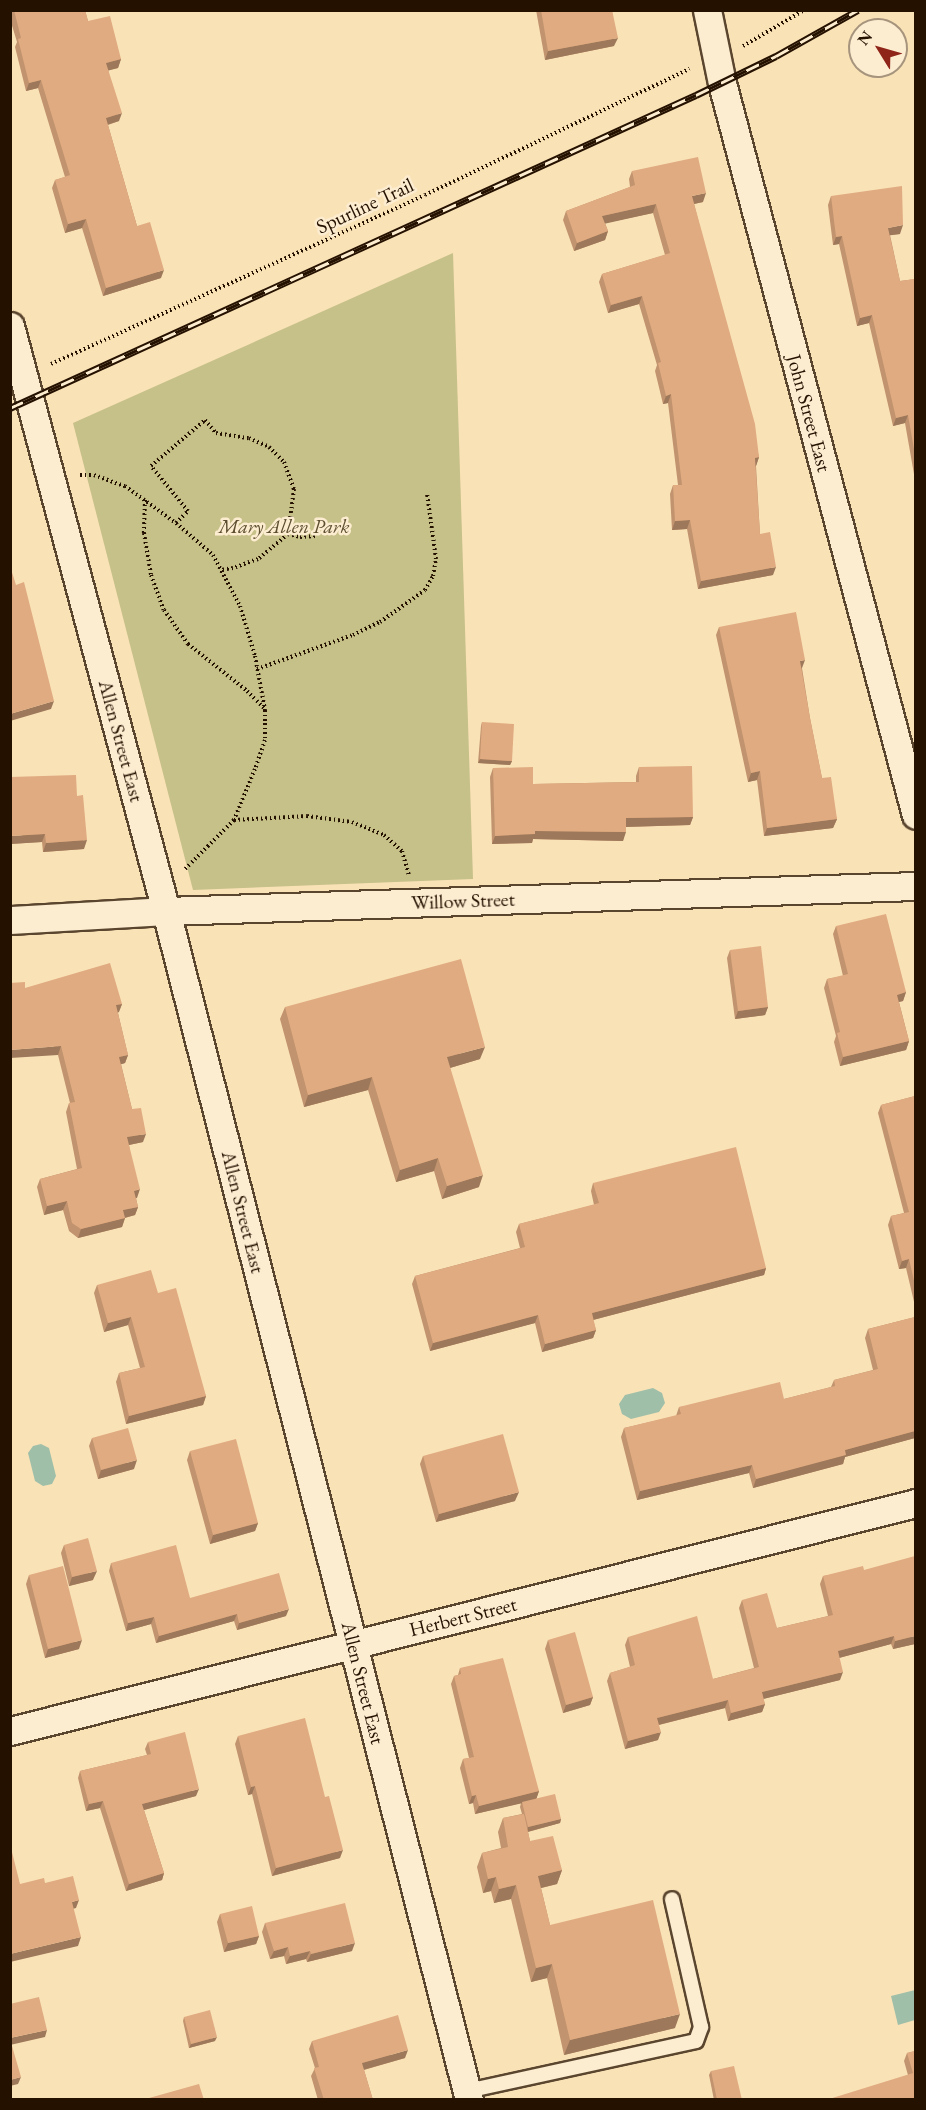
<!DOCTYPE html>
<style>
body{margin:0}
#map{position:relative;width:926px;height:2110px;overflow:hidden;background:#fae2b7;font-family:"EB Garamond",serif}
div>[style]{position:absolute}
.green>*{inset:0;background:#c6c089}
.water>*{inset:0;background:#9fbfa9}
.path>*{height:4px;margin-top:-2px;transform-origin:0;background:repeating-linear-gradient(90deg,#251100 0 1.5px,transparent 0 4.5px)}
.roads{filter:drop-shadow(2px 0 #5a452e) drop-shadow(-2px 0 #5a452e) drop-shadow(0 2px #5a452e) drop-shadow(0 -2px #5a452e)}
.service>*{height:14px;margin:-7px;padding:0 7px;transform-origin:7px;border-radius:7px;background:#fcecd0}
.minor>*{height:27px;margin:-13.5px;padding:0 13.5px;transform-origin:13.5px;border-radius:13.5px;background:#fcecd0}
.rail>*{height:7px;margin-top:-3.5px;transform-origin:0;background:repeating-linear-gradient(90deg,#fcecd0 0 14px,#251100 0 28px);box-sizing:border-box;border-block:2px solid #251100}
.wall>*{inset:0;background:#c1936e}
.shaded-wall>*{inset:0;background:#9d785a}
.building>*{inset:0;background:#e0ab80}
span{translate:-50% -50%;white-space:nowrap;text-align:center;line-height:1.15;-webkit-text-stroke:5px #fcecd0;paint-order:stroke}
.street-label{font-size:20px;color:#251100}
.park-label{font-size:20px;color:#5d4e30;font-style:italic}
.frame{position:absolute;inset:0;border:12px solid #251100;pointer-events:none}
.north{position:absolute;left:848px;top:18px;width:60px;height:60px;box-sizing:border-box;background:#fcecd0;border:2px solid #a6947d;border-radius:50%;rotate:307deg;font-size:16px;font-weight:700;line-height:24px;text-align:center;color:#251100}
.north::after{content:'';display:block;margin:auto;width:21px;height:27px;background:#8f2418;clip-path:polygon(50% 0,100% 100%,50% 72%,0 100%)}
</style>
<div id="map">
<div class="green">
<i style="clip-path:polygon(453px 253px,473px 879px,193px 890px,73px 423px)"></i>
</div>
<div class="water">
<i style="clip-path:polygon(653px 1388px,662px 1393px,665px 1403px,659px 1412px,631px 1419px,622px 1414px,619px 1404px,625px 1395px)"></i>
<i style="clip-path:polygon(41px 1444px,49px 1448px,56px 1476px,52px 1484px,43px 1486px,35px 1481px,28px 1453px,33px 1446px)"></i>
<i style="clip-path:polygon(915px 1990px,915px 2020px,898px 2025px,891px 1996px)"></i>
</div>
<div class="path">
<i style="left:743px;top:46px;width:71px;rotate:-30.5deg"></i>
<i style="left:51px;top:364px;width:410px;rotate:-24.3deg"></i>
<i style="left:425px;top:195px;width:293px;rotate:-25.5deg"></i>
<i style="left:80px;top:475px;width:14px"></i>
<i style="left:94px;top:475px;width:33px;rotate:20deg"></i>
<i style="left:125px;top:486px;width:63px;rotate:36deg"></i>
<i style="left:176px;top:523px;width:49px;rotate:40.9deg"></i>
<i style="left:213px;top:555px;width:58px;rotate:62.1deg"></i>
<i style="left:240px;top:606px;width:52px;rotate:73.3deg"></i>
<i style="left:255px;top:656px;width:55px;rotate:79.5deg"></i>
<i style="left:265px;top:710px;width:30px;rotate:90deg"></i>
<i style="left:265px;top:740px;width:31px;rotate:109deg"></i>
<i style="left:255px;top:769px;width:55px;rotate:112.4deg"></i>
<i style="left:234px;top:820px;width:69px;rotate:135deg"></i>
<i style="left:145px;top:500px;width:33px;rotate:92deg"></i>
<i style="left:144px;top:533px;width:43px;rotate:80.5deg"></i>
<i style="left:151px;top:575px;width:37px;rotate:70deg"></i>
<i style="left:164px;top:610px;width:42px;rotate:54.8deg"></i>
<i style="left:188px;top:644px;width:75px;rotate:38.5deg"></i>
<i style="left:247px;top:691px;width:24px;rotate:45deg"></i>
<i style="left:176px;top:523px;width:17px;rotate:-45deg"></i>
<i style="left:188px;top:511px;width:58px;rotate:-129.4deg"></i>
<i style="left:151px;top:466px;width:71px;rotate:-40.4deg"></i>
<i style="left:205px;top:420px;width:17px;rotate:50deg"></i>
<i style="left:216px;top:433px;width:33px;rotate:9deg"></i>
<i style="left:249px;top:438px;width:22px;rotate:24deg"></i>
<i style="left:269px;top:447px;width:21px;rotate:45deg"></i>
<i style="left:284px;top:462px;width:29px;rotate:70deg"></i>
<i style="left:294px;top:489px;width:45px;rotate:97.6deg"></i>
<i style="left:288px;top:534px;width:39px;rotate:140deg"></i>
<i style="left:258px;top:559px;width:27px;rotate:160deg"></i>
<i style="left:233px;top:568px;width:12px;rotate:171deg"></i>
<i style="left:288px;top:534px;width:12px;rotate:14deg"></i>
<i style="left:300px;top:537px;width:16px;rotate:-4deg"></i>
<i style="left:257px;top:669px;width:102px;rotate:-19.5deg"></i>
<i style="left:353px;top:635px;width:30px;rotate:-26deg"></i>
<i style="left:380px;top:622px;width:55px;rotate:-35.4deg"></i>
<i style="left:425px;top:590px;width:16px;rotate:-60deg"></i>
<i style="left:433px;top:576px;width:17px;rotate:-80deg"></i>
<i style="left:436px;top:559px;width:67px;rotate:-97.8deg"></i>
<i style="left:234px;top:820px;width:73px;rotate:-3.1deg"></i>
<i style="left:307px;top:816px;width:45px;rotate:7.6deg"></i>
<i style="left:352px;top:822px;width:35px;rotate:22deg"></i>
<i style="left:384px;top:835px;width:24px;rotate:42deg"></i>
<i style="left:402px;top:851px;width:25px;rotate:74deg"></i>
</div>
<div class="roads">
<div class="service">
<i style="left:467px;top:2091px;width:234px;rotate:-12.3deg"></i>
<i style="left:696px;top:2041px;width:15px;rotate:-70deg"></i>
<i style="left:701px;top:2027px;width:131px;rotate:-102.8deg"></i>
</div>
<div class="minor">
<i style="left:707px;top:10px;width:75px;rotate:78.4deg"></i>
<i style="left:722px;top:83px;width:757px;rotate:75.16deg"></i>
<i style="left:10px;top:326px;width:605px;rotate:75.07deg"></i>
<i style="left:166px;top:911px;width:1227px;rotate:75.7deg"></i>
<i style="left:10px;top:920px;width:156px;rotate:-3.3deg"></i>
<i style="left:166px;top:911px;width:750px;rotate:-1.91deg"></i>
<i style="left:10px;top:1731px;width:934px;rotate:-14.13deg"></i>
</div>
</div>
<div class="rail">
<i style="left:10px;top:408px;width:754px;rotate:-24.53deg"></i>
<i style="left:696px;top:95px;width:89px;rotate:-26deg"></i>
<i style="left:776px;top:56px;width:94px;rotate:-29.3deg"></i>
</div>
<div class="wall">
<i style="clip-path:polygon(10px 10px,85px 10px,88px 21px,121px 59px,118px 68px,108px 70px,119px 121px,108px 125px,137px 226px,161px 278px,103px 296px,82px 228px,65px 233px,52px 188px,55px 180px,65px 177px,38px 88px,26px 91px,15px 47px,17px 42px,10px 19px)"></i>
<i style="clip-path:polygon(536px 10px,612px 10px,614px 46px,545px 60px)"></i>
<i style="clip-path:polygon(632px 171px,703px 202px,694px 204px,759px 457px,756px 466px,760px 534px,773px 575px,698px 589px,687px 529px,672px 530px,670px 494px,673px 485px,678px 485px,668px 403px,663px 404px,655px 371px,657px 365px,639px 304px,608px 313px,599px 282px,602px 274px,665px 255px,653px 213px,605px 223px,608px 231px,605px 240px,574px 251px,563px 220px,566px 211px,630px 187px,629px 179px)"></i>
<i style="clip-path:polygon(831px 196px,900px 234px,890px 235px,900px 281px,915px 279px,915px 480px,905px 423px,893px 426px,869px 323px,857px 326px,839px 244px,833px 245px,828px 205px)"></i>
<i style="clip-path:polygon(719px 627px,802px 668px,810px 718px,822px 778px,837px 819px,833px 828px,764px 836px,757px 780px,748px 782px,716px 635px)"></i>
<i style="clip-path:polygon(482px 722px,512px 761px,510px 765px,478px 763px,481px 726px)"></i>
<i style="clip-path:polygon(639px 767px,693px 817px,690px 825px,626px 827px,623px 841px,533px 839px,532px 843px,492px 844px,490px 777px,493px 768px,533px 784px,636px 782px,636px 776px)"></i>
<i style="clip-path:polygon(77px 796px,84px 849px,43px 852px,42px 842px,10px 844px)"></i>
<i style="clip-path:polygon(836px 926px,906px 992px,903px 1001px,899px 1002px,909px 1041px,906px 1050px,840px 1066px,834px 1042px,836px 1036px,824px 988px,827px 979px,843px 976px,833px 934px)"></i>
<i style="clip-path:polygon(730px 950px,768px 1007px,765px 1015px,735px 1019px,727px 958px)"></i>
<i style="clip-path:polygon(25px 988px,122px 1004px,118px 1013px,128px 1055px,125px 1063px,121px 1064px,132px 1109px,143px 1142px,129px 1145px,137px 1198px,136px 1198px,138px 1207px,135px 1215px,125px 1218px,122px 1227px,78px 1238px,69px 1231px,63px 1210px,44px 1215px,37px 1187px,40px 1179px,77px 1169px,66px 1112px,69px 1103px,70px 1103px,58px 1055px)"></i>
<i style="clip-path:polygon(285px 1007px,480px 1059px,450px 1068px,479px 1187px,442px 1199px,434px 1171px,396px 1182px,368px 1090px,304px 1107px,280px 1019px)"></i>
<i style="clip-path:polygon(915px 1096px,915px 1306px,906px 1268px,899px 1269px,888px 1225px,891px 1216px,904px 1213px,878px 1113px,881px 1105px)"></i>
<i style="clip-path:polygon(593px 1183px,766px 1268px,764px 1275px,593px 1320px,596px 1330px,593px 1338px,542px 1352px,535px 1323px,430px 1351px,412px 1284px,415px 1276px,520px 1248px,516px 1232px,519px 1224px,594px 1205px,591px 1191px)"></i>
<i style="clip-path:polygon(97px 1285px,158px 1293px,206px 1396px,203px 1405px,126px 1424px,116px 1382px,119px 1373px,140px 1368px,128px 1325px,104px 1332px,94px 1293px)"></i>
<i style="clip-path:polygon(915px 1317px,915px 1438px,845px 1457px,843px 1464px,753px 1488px,749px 1473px,637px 1500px,621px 1437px,624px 1428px,676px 1416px,679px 1407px,784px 1399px,831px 1387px,834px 1380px,873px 1370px,865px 1338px,868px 1329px)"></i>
<i style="clip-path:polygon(92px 1438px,134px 1469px,98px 1479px,89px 1446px)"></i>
<i style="clip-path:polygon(190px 1451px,258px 1523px,255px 1531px,210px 1544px,187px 1460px)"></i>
<i style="clip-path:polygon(423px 1456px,515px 1501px,436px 1522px,420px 1464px)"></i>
<i style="clip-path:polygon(64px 1545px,93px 1580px,69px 1586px,61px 1553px)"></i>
<i style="clip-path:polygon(111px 1563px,190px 1598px,286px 1616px,237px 1630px,234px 1621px,156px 1643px,151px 1624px,126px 1631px,109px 1571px)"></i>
<i style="clip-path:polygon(864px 1570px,915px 1644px,893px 1649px,891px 1644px,839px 1658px,840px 1680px,763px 1699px,765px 1704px,762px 1712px,728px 1721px,725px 1708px,659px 1725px,658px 1740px,625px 1749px,607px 1681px,610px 1673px,630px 1667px,625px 1645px,628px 1637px,713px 1679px,754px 1668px,739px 1608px,742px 1600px,777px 1628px,828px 1616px,820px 1584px,823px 1576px)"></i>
<i style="clip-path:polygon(29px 1575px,79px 1649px,45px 1658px,26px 1584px)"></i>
<i style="clip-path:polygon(548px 1640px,593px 1697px,590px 1705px,563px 1713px,545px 1649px)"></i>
<i style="clip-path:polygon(460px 1668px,539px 1791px,536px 1799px,561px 1819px,560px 1823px,528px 1832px,530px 1841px,562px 1870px,557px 1884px,541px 1888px,550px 1925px,675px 2028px,564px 2055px,547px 1978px,531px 1982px,511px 1899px,494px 1903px,491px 1891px,483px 1893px,477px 1867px,482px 1853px,501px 1848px,498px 1832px,503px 1818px,522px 1814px,520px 1807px,521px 1803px,475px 1814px,473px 1803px,469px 1804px,460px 1768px,463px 1759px,469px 1758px,451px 1684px,454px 1676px,458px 1675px)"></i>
<i style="clip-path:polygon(238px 1736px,340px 1858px,272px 1876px,252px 1794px,248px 1795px,235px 1744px)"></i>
<i style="clip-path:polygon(148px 1742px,196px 1796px,144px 1810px,164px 1873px,162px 1880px,126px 1891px,100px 1808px,86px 1811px,78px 1778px,80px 1771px,147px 1755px,145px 1749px)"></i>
<i style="clip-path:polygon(220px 1914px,259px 1936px,256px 1944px,224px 1952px,217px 1922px)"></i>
<i style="clip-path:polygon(265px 1923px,352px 1951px,307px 1962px,306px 1959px,286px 1964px,284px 1956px,270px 1959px,262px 1932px)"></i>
<i style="clip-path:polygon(184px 2017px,215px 2041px,189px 2048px,183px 2021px)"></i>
<i style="clip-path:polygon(312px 2041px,405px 2058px,364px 2070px,373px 2100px,318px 2100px,311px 2076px,315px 2068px,309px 2049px)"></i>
<i style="clip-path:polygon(915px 2051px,915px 2100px,904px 2061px,907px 2053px)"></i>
<i style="clip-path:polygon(711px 2071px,742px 2100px,714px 2100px,709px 2075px)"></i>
</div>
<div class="shaded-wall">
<i style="clip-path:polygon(618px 38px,614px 46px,545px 60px,548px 51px)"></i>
<i style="clip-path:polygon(121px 59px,118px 68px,103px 72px,106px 63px)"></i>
<i style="clip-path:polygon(41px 80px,38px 88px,26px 91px,29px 83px)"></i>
<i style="clip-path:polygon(122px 113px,119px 121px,103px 126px,106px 118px)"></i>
<i style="clip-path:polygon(706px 193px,703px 202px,689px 205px,692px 196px)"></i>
<i style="clip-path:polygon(656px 204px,653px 213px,599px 225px,602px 216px)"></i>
<i style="clip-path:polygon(86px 219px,82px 228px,65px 233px,68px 224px)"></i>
<i style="clip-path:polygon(903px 225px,900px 234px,885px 236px,888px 228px)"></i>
<i style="clip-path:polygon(608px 231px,605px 240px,574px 251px,577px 243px)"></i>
<i style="clip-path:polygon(842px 236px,839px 244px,833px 245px,836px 237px)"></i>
<i style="clip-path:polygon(164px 270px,161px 278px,103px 296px,106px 288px)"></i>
<i style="clip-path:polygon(642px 296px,639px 304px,608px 313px,611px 305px)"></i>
<i style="clip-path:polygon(872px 315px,869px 323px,857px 326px,860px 318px)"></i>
<i style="clip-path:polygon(671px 394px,668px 403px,663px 404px,666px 396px)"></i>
<i style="clip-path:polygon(908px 415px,905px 423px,893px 426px,896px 418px)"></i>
<i style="clip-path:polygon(759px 457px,756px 466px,752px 466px,755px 458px)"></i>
<i style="clip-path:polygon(690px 520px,687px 529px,672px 530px,675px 521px)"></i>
<i style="clip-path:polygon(776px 567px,773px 575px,698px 589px,701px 581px)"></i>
<i style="clip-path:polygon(805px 660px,802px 668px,797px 669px,800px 661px)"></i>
<i style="clip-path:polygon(54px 701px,51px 709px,10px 721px,10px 714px)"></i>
<i style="clip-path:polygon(480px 759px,512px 761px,510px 765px,478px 763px)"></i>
<i style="clip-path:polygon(760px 771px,757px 780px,748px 782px,751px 773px)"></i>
<i style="clip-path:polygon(693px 817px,690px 825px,623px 827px,626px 818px)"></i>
<i style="clip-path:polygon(837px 819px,833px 828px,764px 836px,767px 828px)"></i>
<i style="clip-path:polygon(535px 831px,626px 832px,623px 841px,533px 839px,532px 843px,492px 844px,495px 836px)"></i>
<i style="clip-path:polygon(45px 834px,42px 842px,10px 844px,10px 836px)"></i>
<i style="clip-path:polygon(87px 840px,84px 849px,43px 852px,46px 843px)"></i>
<i style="clip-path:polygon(906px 992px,903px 1001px,894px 1003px,897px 995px)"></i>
<i style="clip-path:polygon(122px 1004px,119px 1012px,113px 1014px,116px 1005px)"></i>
<i style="clip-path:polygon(768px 1007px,765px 1015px,735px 1019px,738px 1011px)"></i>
<i style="clip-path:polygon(909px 1041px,906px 1050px,840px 1066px,843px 1057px)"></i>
<i style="clip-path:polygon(61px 1046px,58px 1055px,10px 1058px,10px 1050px)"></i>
<i style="clip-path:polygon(485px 1047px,480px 1059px,443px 1070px,447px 1057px)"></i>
<i style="clip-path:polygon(128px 1055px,125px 1063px,116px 1066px,119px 1057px)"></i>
<i style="clip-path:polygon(372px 1077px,368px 1090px,304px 1107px,308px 1095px)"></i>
<i style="clip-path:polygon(146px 1134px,143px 1142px,124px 1146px,127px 1137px)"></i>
<i style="clip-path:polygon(438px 1158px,434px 1171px,396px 1182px,400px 1170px)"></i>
<i style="clip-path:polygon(483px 1175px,479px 1187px,442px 1199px,447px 1186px)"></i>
<i style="clip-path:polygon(140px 1189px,137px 1198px,131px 1199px,134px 1191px)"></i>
<i style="clip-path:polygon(67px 1201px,63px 1210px,44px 1215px,47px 1206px)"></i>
<i style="clip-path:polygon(138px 1207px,135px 1215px,120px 1219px,123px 1210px)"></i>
<i style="clip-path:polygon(125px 1218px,122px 1227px,78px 1238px,81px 1229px)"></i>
<i style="clip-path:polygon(909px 1259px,906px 1268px,899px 1269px,902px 1261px)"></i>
<i style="clip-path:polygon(766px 1268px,764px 1275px,589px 1321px,592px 1313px)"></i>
<i style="clip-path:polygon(538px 1315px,535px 1323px,430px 1351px,433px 1343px)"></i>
<i style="clip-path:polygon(131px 1317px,128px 1325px,104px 1332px,108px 1323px)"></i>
<i style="clip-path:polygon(596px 1330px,593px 1338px,542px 1352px,545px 1344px)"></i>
<i style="clip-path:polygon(206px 1396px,203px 1405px,126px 1424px,129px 1416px)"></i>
<i style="clip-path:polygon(915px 1431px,915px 1438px,845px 1457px,843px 1464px,753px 1488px,756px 1479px,845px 1450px)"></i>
<i style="clip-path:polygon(137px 1460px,134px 1469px,98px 1479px,101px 1470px)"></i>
<i style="clip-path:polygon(752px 1465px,749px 1473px,637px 1500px,640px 1491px)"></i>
<i style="clip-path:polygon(519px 1492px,515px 1501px,436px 1522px,439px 1514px)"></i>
<i style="clip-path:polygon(258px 1523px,255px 1531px,210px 1544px,213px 1535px)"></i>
<i style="clip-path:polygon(97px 1571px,93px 1580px,69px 1586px,72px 1577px)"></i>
<i style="clip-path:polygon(289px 1609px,286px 1616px,237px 1630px,239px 1623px)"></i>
<i style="clip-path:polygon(237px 1614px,234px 1621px,156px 1643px,159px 1636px)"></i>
<i style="clip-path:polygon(154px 1617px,151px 1624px,126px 1631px,128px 1623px)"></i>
<i style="clip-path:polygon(894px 1636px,891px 1644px,835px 1659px,838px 1651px)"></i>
<i style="clip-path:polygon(915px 1636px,915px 1644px,893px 1649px,895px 1641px)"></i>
<i style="clip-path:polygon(82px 1640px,79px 1649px,45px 1658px,48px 1649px)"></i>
<i style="clip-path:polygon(843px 1672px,840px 1680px,759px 1700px,762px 1692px)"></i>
<i style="clip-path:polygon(593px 1697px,590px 1705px,563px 1713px,566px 1705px)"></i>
<i style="clip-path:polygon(728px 1700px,725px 1708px,654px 1726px,657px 1718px)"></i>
<i style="clip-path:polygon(765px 1704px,762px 1712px,728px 1721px,731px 1713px)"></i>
<i style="clip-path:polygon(661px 1732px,658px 1740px,625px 1749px,628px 1741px)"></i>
<i style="clip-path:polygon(255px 1786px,252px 1794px,248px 1795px,251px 1787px)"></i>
<i style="clip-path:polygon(199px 1789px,196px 1796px,140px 1811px,142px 1804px)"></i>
<i style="clip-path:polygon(539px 1791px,536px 1800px,475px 1814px,479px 1806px)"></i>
<i style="clip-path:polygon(476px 1795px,473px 1803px,469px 1804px,472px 1796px)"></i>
<i style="clip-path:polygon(103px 1801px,100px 1808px,86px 1811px,89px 1804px)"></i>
<i style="clip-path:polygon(561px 1819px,560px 1823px,527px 1832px,528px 1827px)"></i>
<i style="clip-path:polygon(343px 1850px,340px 1858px,272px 1876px,276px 1868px)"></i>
<i style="clip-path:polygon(562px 1870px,557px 1884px,533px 1890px,538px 1876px)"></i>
<i style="clip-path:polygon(164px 1873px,162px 1880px,126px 1891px,129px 1884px)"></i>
<i style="clip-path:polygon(496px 1877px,491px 1891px,483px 1893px,488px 1879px)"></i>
<i style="clip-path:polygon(516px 1885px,511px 1899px,494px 1903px,499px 1889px)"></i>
<i style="clip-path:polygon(79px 1900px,76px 1908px,69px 1910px,72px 1902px)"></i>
<i style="clip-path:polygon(259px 1936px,256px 1944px,224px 1952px,228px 1943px)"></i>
<i style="clip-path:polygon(81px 1937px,78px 1946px,10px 1962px,10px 1954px)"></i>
<i style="clip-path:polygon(355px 1943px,352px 1951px,307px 1962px,311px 1954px)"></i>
<i style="clip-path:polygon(288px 1947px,284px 1956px,270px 1959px,274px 1951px)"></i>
<i style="clip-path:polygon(310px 1951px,306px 1959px,286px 1964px,290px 1956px)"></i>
<i style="clip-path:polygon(552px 1964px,547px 1978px,531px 1982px,536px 1968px)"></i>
<i style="clip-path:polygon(680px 2014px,675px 2028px,564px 2055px,570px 2040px)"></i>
<i style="clip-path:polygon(47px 2030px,45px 2037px,10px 2045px,10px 2038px)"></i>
<i style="clip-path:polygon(217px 2037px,215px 2041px,189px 2048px,191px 2044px)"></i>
<i style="clip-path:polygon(408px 2050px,405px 2058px,359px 2071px,362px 2063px)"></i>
<i style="clip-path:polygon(21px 2077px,18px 2084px,10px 2086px,10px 2080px)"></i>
</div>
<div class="building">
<i style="clip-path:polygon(14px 10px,85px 10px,88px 21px,110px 16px,121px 59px,106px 63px,122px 113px,106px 118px,137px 226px,150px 222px,164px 270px,106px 288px,86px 219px,68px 224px,55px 180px,70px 175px,41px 80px,29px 83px,18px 39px,21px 38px)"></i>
<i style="clip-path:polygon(541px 10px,612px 10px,618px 38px,548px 51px)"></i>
<i style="clip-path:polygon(698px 157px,706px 193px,692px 196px,755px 424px,759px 457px,755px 458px,760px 534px,770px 532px,776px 567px,701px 581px,690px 520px,675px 521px,673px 485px,682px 485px,671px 394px,666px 396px,658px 363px,661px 362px,642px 296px,611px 305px,602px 274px,670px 253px,656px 204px,602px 216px,608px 231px,577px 243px,566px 211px,635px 185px,632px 171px)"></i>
<i style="clip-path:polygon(902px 186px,903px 225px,888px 228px,900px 281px,915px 279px,915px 455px,908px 415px,896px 418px,872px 315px,860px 318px,842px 236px,836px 237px,831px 196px)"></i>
<i style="clip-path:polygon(10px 566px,16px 585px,24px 582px,54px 701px,10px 714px)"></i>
<i style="clip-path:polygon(796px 612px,805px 660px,800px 661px,810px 718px,822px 778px,831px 777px,837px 819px,767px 828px,760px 771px,751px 773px,719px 627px)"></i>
<i style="clip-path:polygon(482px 722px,514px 724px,512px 761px,480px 759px)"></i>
<i style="clip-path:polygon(692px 766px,693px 817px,626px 818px,626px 832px,535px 831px,535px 834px,495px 836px,493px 768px,533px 767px,533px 784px,639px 782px,639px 767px)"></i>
<i style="clip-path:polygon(76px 775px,77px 796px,83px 795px,87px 840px,46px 843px,45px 834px,10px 836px,10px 777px)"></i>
<i style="clip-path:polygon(886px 914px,906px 992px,897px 995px,909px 1041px,843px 1057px,837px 1033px,840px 1032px,827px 979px,848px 974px,836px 926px)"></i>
<i style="clip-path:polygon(761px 946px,768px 1007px,738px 1011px,730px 950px)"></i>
<i style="clip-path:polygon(461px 959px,485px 1047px,447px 1057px,483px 1175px,447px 1186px,438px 1158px,400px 1170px,372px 1077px,308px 1095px,285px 1007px)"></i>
<i style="clip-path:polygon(110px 963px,122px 1004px,116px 1005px,128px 1055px,119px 1057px,132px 1109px,141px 1108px,146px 1134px,127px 1137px,140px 1189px,134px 1191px,138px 1207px,123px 1210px,125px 1218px,81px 1229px,72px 1223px,67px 1201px,47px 1206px,40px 1179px,82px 1168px,69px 1103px,75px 1102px,61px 1046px,10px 1050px,10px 983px,25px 982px,25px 988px)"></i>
<i style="clip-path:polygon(915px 1096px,915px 1285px,909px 1259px,902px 1261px,891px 1216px,909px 1212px,881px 1105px)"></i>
<i style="clip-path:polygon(736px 1147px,766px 1268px,592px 1313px,596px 1330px,545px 1344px,538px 1315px,433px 1343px,415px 1276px,525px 1247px,519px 1224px,599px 1203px,593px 1183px)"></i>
<i style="clip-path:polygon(151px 1270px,158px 1293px,176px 1288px,206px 1396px,129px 1416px,119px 1373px,145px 1367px,131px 1317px,108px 1323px,97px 1285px)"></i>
<i style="clip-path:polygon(915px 1317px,915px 1431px,845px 1450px,846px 1455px,756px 1479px,752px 1465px,640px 1491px,624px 1428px,681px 1414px,679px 1407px,780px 1382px,784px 1399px,835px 1386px,834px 1380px,878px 1369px,868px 1329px)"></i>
<i style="clip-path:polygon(128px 1428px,137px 1460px,101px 1470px,92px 1438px)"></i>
<i style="clip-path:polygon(503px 1434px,519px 1492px,439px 1514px,423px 1456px)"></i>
<i style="clip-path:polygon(236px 1439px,258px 1523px,213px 1535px,190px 1451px)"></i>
<i style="clip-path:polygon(88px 1538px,97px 1571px,72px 1577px,64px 1545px)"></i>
<i style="clip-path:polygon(176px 1545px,190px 1598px,279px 1573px,289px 1609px,239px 1623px,237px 1614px,159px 1636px,154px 1617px,128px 1623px,111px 1563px)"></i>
<i style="clip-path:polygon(915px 1556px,915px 1636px,895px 1641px,894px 1636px,838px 1651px,843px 1672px,762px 1692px,765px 1704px,731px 1713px,728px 1700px,657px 1718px,661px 1732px,628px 1741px,610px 1673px,635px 1665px,628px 1637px,697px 1616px,713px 1679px,759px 1667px,742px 1600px,767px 1593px,777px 1628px,833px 1615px,823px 1576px,863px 1566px,864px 1570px)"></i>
<i style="clip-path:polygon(63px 1566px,82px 1640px,48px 1649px,29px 1575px)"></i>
<i style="clip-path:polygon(575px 1632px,593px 1697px,566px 1705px,548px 1640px)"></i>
<i style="clip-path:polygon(503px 1658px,539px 1791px,479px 1806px,476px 1795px,472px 1796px,463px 1759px,474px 1757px,454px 1676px,461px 1674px,460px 1668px)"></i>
<i style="clip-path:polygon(305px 1718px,325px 1797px,329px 1796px,343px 1850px,276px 1868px,255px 1786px,251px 1787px,238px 1736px)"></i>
<i style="clip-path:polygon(185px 1732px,199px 1789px,142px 1804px,164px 1873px,129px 1884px,103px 1801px,89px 1804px,80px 1771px,151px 1754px,148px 1742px)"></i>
<i style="clip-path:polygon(555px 1794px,561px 1819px,528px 1827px,522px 1802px)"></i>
<i style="clip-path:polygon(524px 1814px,530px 1841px,553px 1836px,562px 1870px,538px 1876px,550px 1925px,653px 1900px,680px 2014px,570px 2040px,552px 1964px,536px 1968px,516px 1885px,499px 1889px,496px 1877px,488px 1879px,482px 1853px,508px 1847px,503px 1818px)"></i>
<i style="clip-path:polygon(10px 1844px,20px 1884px,44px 1878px,45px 1883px,73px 1876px,79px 1900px,72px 1902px,81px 1937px,10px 1954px)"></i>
<i style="clip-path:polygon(345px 1903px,355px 1943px,311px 1954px,310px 1951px,290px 1956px,288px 1947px,274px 1951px,265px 1923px)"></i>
<i style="clip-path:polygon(252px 1906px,259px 1936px,228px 1943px,220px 1914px)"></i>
<i style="clip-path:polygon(39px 1997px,47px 2030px,10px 2038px,10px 2004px)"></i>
<i style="clip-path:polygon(210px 2010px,217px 2037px,191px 2044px,184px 2017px)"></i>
<i style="clip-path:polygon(398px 2015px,408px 2050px,362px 2063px,373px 2100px,324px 2100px,314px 2068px,319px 2067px,312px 2041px)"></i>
<i style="clip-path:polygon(10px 2039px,21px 2077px,10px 2080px)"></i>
<i style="clip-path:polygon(915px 2051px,915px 2100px,826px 2100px,913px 2073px,907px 2053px)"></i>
<i style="clip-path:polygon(734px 2066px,742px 2100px,717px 2100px,711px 2071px)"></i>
<i style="clip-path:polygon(199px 2084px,204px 2100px,142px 2100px)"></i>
</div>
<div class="street-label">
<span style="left:365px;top:206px;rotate:-25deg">Spurline Trail</span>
<span style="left:809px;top:413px;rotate:75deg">John Street East</span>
<span style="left:121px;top:741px;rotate:75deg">Allen Street East</span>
<span style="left:463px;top:901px;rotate:-2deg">Willow Street</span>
<span style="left:243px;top:1212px;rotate:76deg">Allen Street East</span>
<span style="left:463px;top:1617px;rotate:-14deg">Herbert Street</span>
<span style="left:363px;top:1683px;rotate:76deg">Allen Street East</span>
</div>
<div class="park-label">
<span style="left:284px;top:526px">Mary Allen Park</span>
</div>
<div class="frame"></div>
<div class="north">N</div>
</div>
